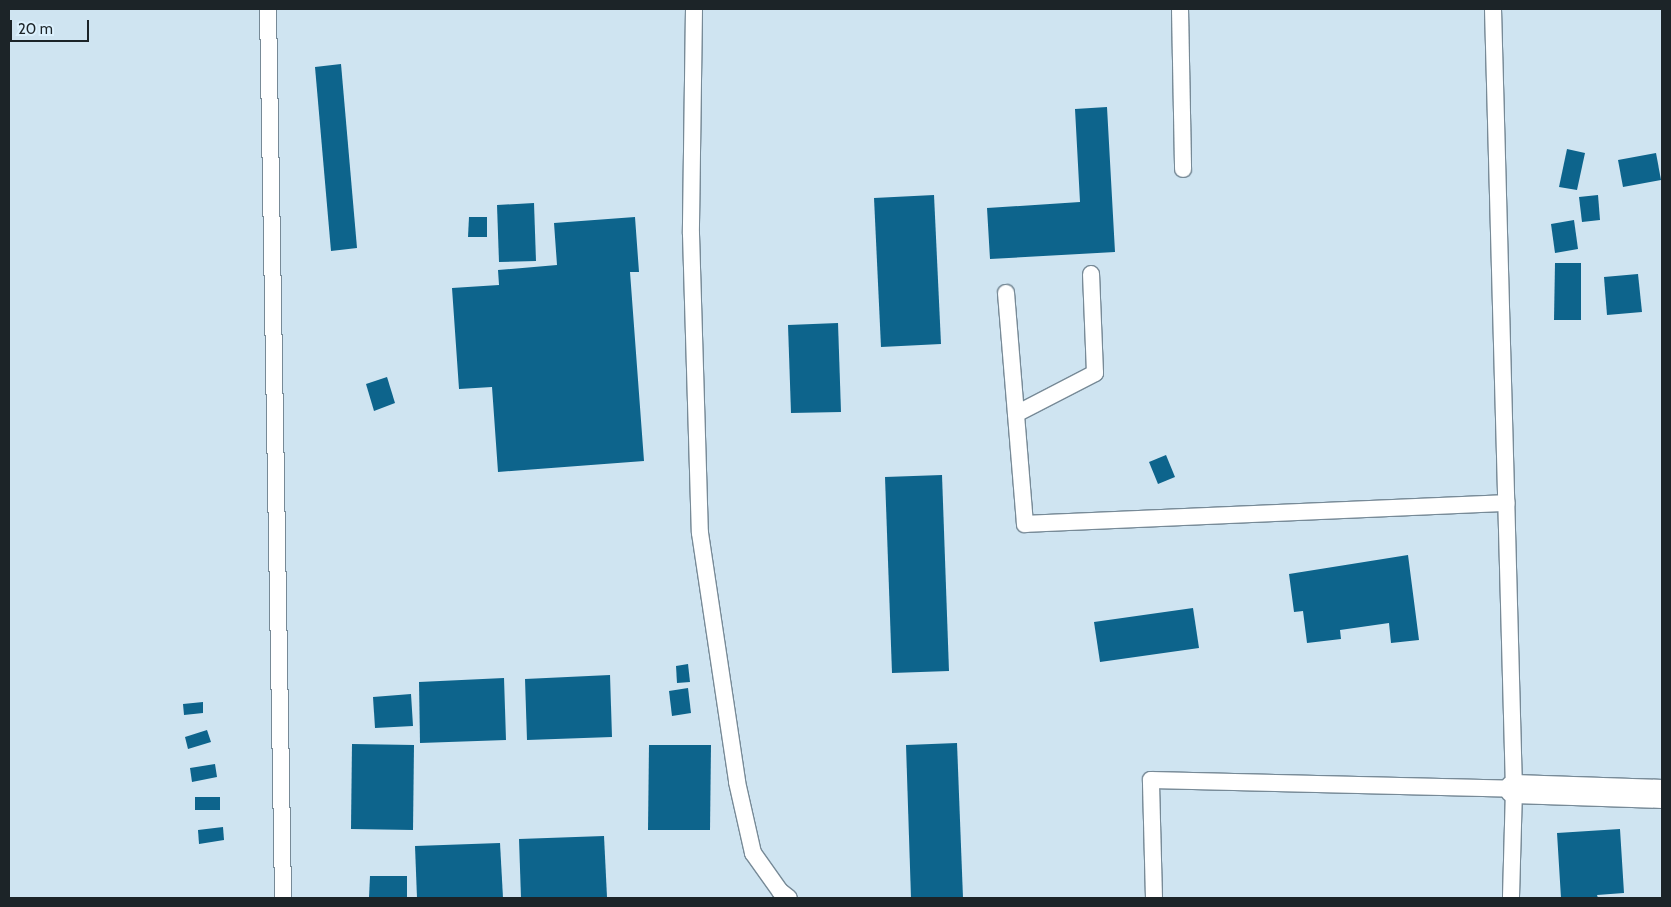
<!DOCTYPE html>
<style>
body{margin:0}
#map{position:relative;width:1671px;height:907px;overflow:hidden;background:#cfe4f1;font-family:Cabin,sans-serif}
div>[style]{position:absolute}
.building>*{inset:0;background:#0d648c}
.roads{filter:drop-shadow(1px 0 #778a97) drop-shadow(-1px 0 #778a97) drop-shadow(0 1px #778a97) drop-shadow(0 -1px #778a97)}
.service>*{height:16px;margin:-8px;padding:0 8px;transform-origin:8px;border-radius:8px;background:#fff}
.minor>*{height:28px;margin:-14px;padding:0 14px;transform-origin:14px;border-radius:14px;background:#fff}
span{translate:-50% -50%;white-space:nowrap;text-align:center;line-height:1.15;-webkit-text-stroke:5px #dcf1fe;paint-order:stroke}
.frame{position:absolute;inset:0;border:10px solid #1c2428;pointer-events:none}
.scale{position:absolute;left:10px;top:20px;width:79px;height:22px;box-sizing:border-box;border:2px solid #1c2428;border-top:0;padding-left:6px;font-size:15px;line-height:18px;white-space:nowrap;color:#1c2428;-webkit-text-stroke:4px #dcf1fe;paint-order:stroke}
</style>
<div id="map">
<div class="building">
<i style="clip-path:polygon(341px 64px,357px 248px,331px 251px,315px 67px)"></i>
<i style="clip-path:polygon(1107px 107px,1115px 252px,990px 259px,987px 208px,1080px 202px,1075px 109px)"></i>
<i style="clip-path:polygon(1567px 149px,1585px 153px,1577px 190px,1559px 187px)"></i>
<i style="clip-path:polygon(1656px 153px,1661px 180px,1623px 187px,1618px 160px)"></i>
<i style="clip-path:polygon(934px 195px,941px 344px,881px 347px,874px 198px)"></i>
<i style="clip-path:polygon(1598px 195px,1600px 220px,1582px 222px,1579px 197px)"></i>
<i style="clip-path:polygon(534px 203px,536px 261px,499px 262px,497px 205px)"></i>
<i style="clip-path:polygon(469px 217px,487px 217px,487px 237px,468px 237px)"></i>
<i style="clip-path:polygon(635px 217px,639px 272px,630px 272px,644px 461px,498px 472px,492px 387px,459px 389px,452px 288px,499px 285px,498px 270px,557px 265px,554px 223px)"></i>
<i style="clip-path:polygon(1574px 220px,1578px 249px,1555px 253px,1551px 224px)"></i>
<i style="clip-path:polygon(1555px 263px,1581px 263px,1581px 320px,1554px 320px)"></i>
<i style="clip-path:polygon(1638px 274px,1642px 312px,1607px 315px,1604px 277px)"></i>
<i style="clip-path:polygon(838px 323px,841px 412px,791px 413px,788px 325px)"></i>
<i style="clip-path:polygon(387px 377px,395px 403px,374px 411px,366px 384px)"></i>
<i style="clip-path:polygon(1166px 455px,1175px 477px,1158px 484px,1149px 462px)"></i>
<i style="clip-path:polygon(942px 475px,949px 671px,892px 673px,885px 477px)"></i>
<i style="clip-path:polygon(1408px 555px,1419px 640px,1391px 643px,1389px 623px,1340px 630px,1341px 639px,1307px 643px,1303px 611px,1294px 612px,1289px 574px)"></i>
<i style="clip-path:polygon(1193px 608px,1199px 648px,1100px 662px,1094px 622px)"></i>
<i style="clip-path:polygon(688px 664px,690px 682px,677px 683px,676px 666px)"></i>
<i style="clip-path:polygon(610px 675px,612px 737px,527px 740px,525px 679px)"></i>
<i style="clip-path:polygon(504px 678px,506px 740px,420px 743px,419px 682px)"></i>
<i style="clip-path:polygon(688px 688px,691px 713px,672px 716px,669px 691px)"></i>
<i style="clip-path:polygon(411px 694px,413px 726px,375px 728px,373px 697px)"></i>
<i style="clip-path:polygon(203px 702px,203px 713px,184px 715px,183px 704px)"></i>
<i style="clip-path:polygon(207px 730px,211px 742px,188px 749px,185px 737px)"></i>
<i style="clip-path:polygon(957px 743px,963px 898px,911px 898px,906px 745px)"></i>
<i style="clip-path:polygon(352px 744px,414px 745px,413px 830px,351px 829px)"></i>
<i style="clip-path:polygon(649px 745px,711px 745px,710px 830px,648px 830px)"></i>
<i style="clip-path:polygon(215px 764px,217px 777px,192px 782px,190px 768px)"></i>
<i style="clip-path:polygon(195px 797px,220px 797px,220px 810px,195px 810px)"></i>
<i style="clip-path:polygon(223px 827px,224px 840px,199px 844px,198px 830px)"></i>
<i style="clip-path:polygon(1620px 829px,1624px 893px,1597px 895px,1598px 898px,1561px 898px,1557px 833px)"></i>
<i style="clip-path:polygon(604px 836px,607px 897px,521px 898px,519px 839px)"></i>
<i style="clip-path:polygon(500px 843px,503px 898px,417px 898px,415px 846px)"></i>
<i style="clip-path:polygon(370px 876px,407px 876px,407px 898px,369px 898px)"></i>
</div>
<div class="roads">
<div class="service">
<i style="left:268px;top:9px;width:889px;rotate:89.03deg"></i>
<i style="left:694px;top:9px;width:225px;rotate:90.8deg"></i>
<i style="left:691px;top:234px;width:299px;rotate:88.3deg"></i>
<i style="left:700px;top:533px;width:252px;rotate:81.5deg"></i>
<i style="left:737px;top:782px;width:73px;rotate:77.3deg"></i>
<i style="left:753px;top:853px;width:47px;rotate:54.6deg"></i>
<i style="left:780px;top:891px;width:11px;rotate:38deg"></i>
<i style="left:1180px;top:9px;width:160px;rotate:88.9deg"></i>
<i style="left:1493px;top:9px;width:780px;rotate:88.46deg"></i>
<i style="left:1514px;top:789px;width:109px;rotate:91.6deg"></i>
<i style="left:1006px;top:293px;width:232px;rotate:85.3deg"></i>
<i style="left:1025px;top:524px;width:482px;rotate:-2.5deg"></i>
<i style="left:1016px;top:414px;width:89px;rotate:-27.4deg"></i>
<i style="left:1095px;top:373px;width:99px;rotate:-92.3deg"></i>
<i style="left:1154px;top:898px;width:118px;rotate:-91.5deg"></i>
<i style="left:1151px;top:780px;width:363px;rotate:1.4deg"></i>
</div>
<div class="minor">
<i style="left:1514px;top:789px;width:148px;rotate:1.9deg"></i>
</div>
</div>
<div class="frame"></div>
<div class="scale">20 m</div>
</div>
